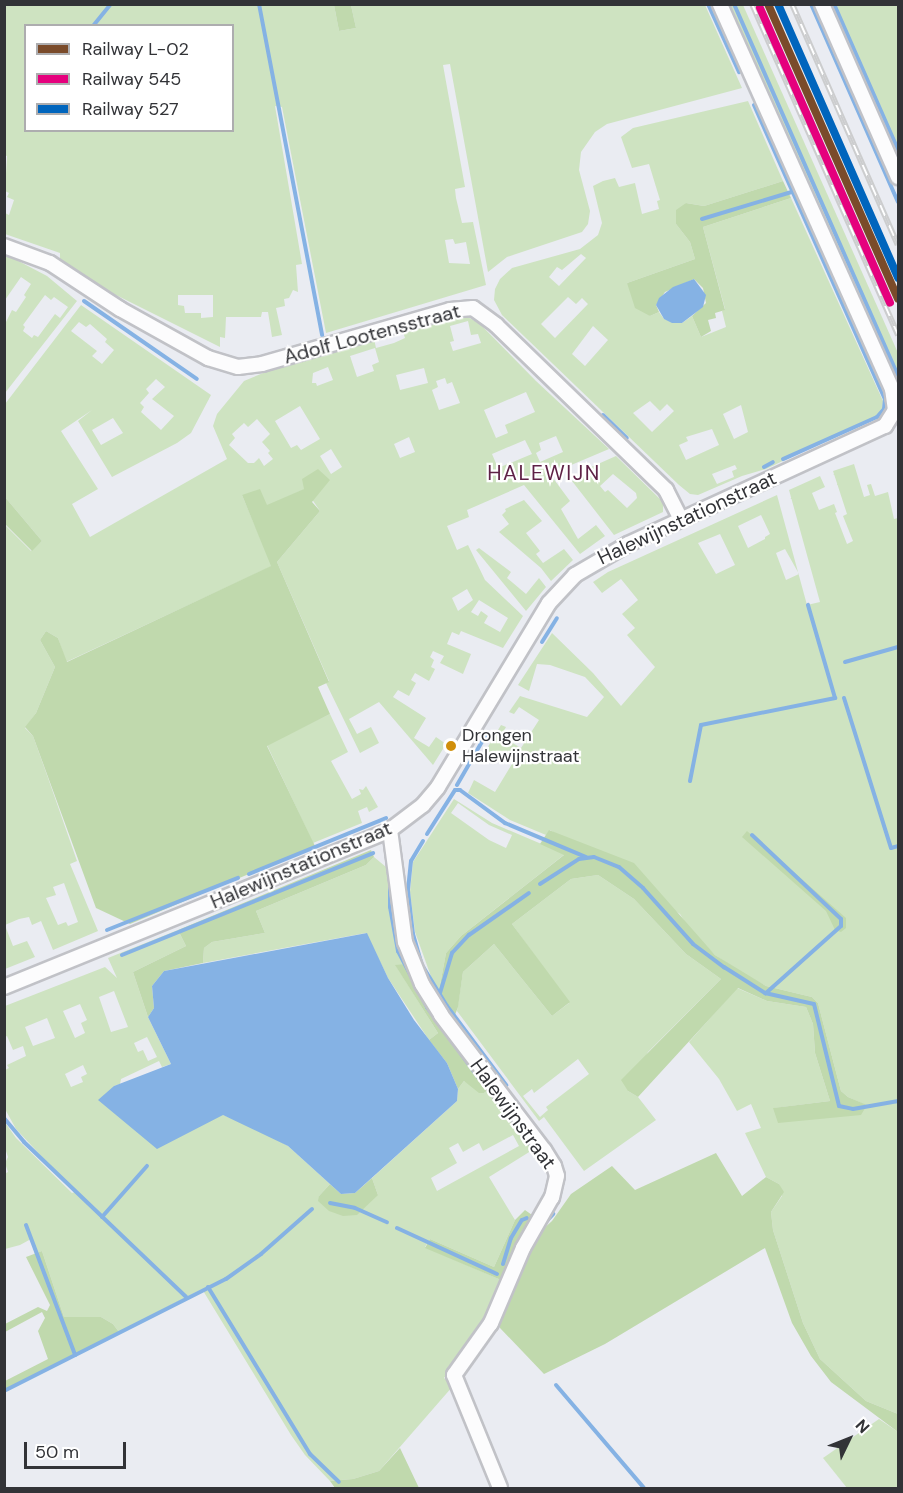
<!DOCTYPE html>
<style>
body{margin:0}
#map{position:relative;width:903px;height:1493px;overflow:hidden;background:#eaecf2;font-family:"DM Sans",sans-serif}
div>[style]{position:absolute}
.green>*{inset:0;background:#cee3c1}
.forest>*{inset:0;background:#c0d9ad}
.water>*{inset:0;background:#85b2e4}
.stream>*{height:4px;margin:-2px;padding:0 2px;transform-origin:2px;border-radius:2px;background:#85b2e4}
.roads{filter:drop-shadow(2px 0 #c1c2c7) drop-shadow(-2px 0 #c1c2c7) drop-shadow(0 2px #c1c2c7) drop-shadow(0 -2px #c1c2c7)}
.minor>*{height:14px;margin:-7px;padding:0 7px;transform-origin:7px;border-radius:7px;background:#fcfcfd}
.rail>*{height:6px;margin-top:-3px;transform-origin:0;background:repeating-linear-gradient(90deg,#fff 0 11px,#cccdce 0 22px);box-sizing:border-box;border-block:2px solid #cccdce}
.rail-1>*{height:8px;margin:-4px;padding:0 4px;transform-origin:4px;border-radius:4px;background:#7a4b2a}
.rail-2>*{height:8px;margin:-4px;padding:0 4px;transform-origin:4px;border-radius:4px;background:#e5007d}
.rail-3>*{height:8px;margin:-4px;padding:0 4px;transform-origin:4px;border-radius:4px;background:#0065bd}
.dots>*{width:16px;height:16px;translate:-50% -50%;box-sizing:border-box;border:3px solid #fff;border-radius:50%}
span{translate:-50% -50%;white-space:nowrap;text-align:center;line-height:1.15;-webkit-text-stroke:4.5px #fff;paint-order:stroke}
.bus-label{font-size:18px;color:#323337}
.left{translate:0 -50%;text-align:left}
.street-label{font-size:20px;color:#323337}
.neighbourhood-label{font-size:21px;color:#5e2146;letter-spacing:1.5px}
.frame{position:absolute;inset:0;border:6px solid #323337;pointer-events:none}
.legend{position:absolute;left:24px;top:24px;width:210px;height:108px;box-sizing:border-box;background:#fff;border:2px solid #adadaf;margin:0;padding:8px 10px;list-style:none;font-size:18px;color:#323337}
.legend li{display:flex;align-items:center;gap:12px;height:30px}
.legend b{width:30px;border:2px solid #adadaf}
.north{position:absolute;left:819px;top:1409px;width:60px;height:60px;-webkit-text-stroke:4px #fff;paint-order:stroke;rotate:47deg;font-size:16px;font-weight:700;line-height:24px;text-align:center;color:#323337}
.north::after{content:'';display:block;margin:auto;width:21px;height:27px;background:#323337;clip-path:polygon(50% 0,100% 100%,50% 72%,0 100%)}
.scale{position:absolute;left:24px;top:1442px;width:102px;height:27px;box-sizing:border-box;border:3px solid #323337;border-top:0;padding-left:8px;font-size:18px;line-height:21px;white-space:nowrap;color:#323337;-webkit-text-stroke:4px #fff;paint-order:stroke}
</style>
<div id="map">
<div class="green">
<i style="clip-path:polygon(evenodd,5px 5px,334px 5px,339px 31px,356px 28px,351px 5px,705px 5px,742px 88px,607px 124px,595px 132px,581px 152px,579px 170px,590px 211px,588px 224px,582px 232px,507px 257px,488px 272px,450px 64px,443px 65px,465px 187px,455px 189px,456px 198px,462px 223px,473px 222px,486px 285px,326px 333px,282px 107px,275px 106px,302px 264px,296px 265px,298px 292px,293px 290px,289px 298px,284px 299px,285px 306px,276px 308px,282px 335px,272px 337px,268px 312px,262px 312px,261px 317px,226px 317px,225px 338px,220px 337px,220px 347px,116px 295px,116px 301px,60px 263px,60px 253px,5px 234px,5px 213px,9px 215px,14px 200px,7px 197px,9px 193px,5px 191px,7px 156px,4px 155px,5px 5px,26px 26px,232px 26px,232px 130px,26px 130px,26px 26px,5px 5px,453px 239px,455px 244px,466px 242px,470px 264px,449px 263px,445px 240px,453px 239px,5px 5px,178px 295px,213px 295px,213px 317px,201px 318px,201px 313px,185px 313px,184px 306px,178px 305px,178px 295px)"></i>
<i style="clip-path:polygon(728px 5px,743px 5px,898px 353px,898px 386px)"></i>
<i style="clip-path:polygon(835px 5px,898px 5px,898px 148px)"></i>
<i style="clip-path:polygon(evenodd,748px 101px,783px 181px,704px 206px,686px 203px,676px 224px,690px 242px,695px 259px,627px 283px,650px 316px,659px 312px,664px 319px,682px 323px,692px 316px,701px 337px,726px 327px,722px 311px,725px 309px,703px 227px,791px 198px,883px 401px,882px 411px,875px 417px,766px 469px,742px 476px,698px 495px,690px 494px,679px 485px,502px 315px,494px 300px,495px 289px,500px 279px,512px 268px,580px 249px,598px 235px,602px 223px,593px 186px,603px 181px,615px 178px,619px 187px,635px 183px,642px 214px,659px 209px,657px 201px,660px 200px,649px 164px,632px 168px,621px 137px,633px 128px,748px 101px,581px 254px,586px 258px,559px 286px,549px 277px,557px 267px,562px 270px,581px 254px,748px 101px,568px 297px,576px 304px,582px 298px,588px 304px,555px 338px,541px 324px,568px 297px,748px 101px,593px 326px,608px 340px,585px 366px,572px 354px,593px 326px,748px 101px,650px 401px,660px 411px,667px 404px,674px 411px,652px 432px,633px 413px,650px 401px,748px 101px,741px 405px,748px 432px,734px 439px,723px 414px,741px 405px,748px 101px,712px 429px,719px 445px,686px 460px,679px 445px,688px 441px,686px 437px,712px 429px,748px 101px,735px 465px,737px 469px,732px 471px,734px 477px,717px 484px,712px 474px,735px 465px)"></i>
<i style="clip-path:polygon(evenodd,5px 254px,47px 276px,77px 301px,5px 393px,5px 324px,12px 310px,16px 312px,26px 297px,24px 295px,31px 284px,21px 277px,5px 300px,5px 254px,45px 295px,51px 300px,54px 297px,68px 307px,60px 318px,55px 314px,38px 337px,34px 335px,32px 338px,23px 331px,25px 327px,23px 325px,45px 295px)"></i>
<i style="clip-path:polygon(evenodd,81px 305px,211px 395px,191px 433px,177px 443px,112px 477px,78px 421px,92px 410px,61px 431px,98px 489px,72px 504px,90px 537px,227px 459px,213px 426px,217px 414px,244px 381px,285px 364px,374px 339px,376px 348px,394px 343px,405px 338px,403px 332px,466px 316px,480px 324px,536px 381px,609px 449px,550px 474px,570px 501px,561px 509px,578px 539px,596px 525px,605px 536px,580px 554px,524px 485px,467px 510px,469px 517px,447px 526px,457px 550px,468px 545px,485px 580px,523px 616px,503px 648px,461px 631px,459px 635px,452px 632px,447px 644px,471px 654px,463px 674px,440px 663px,444px 656px,433px 651px,430px 657px,434px 660px,431px 667px,435px 669px,429px 681px,415px 673px,411px 680px,416px 683px,409px 696px,398px 690px,393px 697px,426px 718px,414px 738px,429px 747px,436px 737px,446px 744px,433px 765px,379px 702px,349px 719px,357px 734px,371px 727px,379px 743px,360px 753px,326px 683px,329px 681px,277px 562px,320px 511px,305px 489px,267px 506px,242px 495px,272px 566px,66px 662px,58px 638px,46px 631px,40px 640px,55px 667px,36px 713px,25px 728px,33px 736px,47px 775px,77px 861px,70px 864px,98px 931px,53px 950px,41px 921px,32px 925px,29px 917px,19px 919px,5px 925px,6px 928px,13px 946px,27px 941px,35px 957px,5px 969px,4px 524px,31px 551px,42px 541px,5px 497px,5px 404px,81px 305px,468px 321px,471px 335px,478px 334px,481px 343px,453px 351px,450px 342px,454px 341px,450px 326px,468px 321px,81px 305px,79px 322px,86px 327px,90px 324px,107px 339px,105px 342px,114px 350px,102px 364px,92px 356px,97px 351px,71px 331px,79px 322px,81px 305px,375px 348px,379px 362px,372px 365px,374px 371px,357px 377px,350px 356px,375px 348px,81px 305px,328px 367px,333px 380px,317px 386px,316px 383px,312px 383px,313px 373px,328px 367px,81px 305px,424px 368px,428px 383px,400px 390px,396px 375px,424px 368px,81px 305px,445px 378px,447px 384px,452px 382px,460px 403px,439px 410px,432px 390px,438px 387px,436px 381px,445px 378px,81px 305px,156px 379px,165px 387px,152px 399px,174px 416px,161px 430px,141px 412px,144px 407px,140px 403px,149px 393px,146px 389px,156px 379px,81px 305px,526px 392px,535px 412px,505px 425px,508px 433px,496px 438px,484px 410px,526px 392px,81px 305px,300px 406px,320px 439px,301px 450px,297px 445px,291px 448px,275px 421px,300px 406px,81px 305px,113px 418px,123px 433px,101px 445px,92px 430px,113px 418px,81px 305px,257px 419px,270px 434px,262px 442px,270px 451px,268px 453px,273px 459px,264px 466px,259px 458px,254px 463px,248px 463px,229px 445px,235px 438px,232px 434px,244px 423px,248px 427px,257px 419px,81px 305px,556px 436px,563px 452px,540px 462px,536px 453px,541px 450px,539px 443px,556px 436px,81px 305px,409px 437px,415px 452px,400px 458px,394px 444px,409px 437px,81px 305px,525px 440px,532px 454px,498px 468px,492px 454px,525px 440px,81px 305px,331px 449px,342px 467px,331px 474px,320px 456px,331px 449px,81px 305px,467px 589px,473px 600px,458px 611px,452px 598px,467px 589px,81px 305px,479px 600px,508px 618px,500px 632px,484px 623px,488px 616px,481px 611px,478px 616px,471px 612px,479px 600px,81px 305px,64px 883px,78px 922px,68px 926px,66px 922px,58px 925px,46px 898px,56px 895px,53px 887px,64px 883px)"></i>
<i style="clip-path:polygon(evenodd,616px 456px,663px 502px,663px 512px,614px 535px,572px 481px,582px 477px,580px 472px,616px 456px,613px 474px,636px 493px,637px 498px,627px 508px,608px 490px,605px 492px,600px 486px,613px 474px)"></i>
<i style="clip-path:polygon(evenodd,854px 464px,864px 497px,870px 495px,867px 485px,871px 484px,875px 496px,888px 492px,894px 519px,898px 518px,898px 1414px,866px 1401px,820px 1359px,803px 1323px,773px 1230px,771px 1212px,782px 1196px,779px 1184px,766px 1177px,745px 1133px,761px 1128px,751px 1104px,737px 1111px,719px 1079px,689px 1042px,737px 988px,767px 1001px,806px 1007px,813px 1024px,815px 1053px,830px 1101px,774px 1108px,866px 1105px,848px 1097px,841px 1091px,818px 1003px,812px 997px,766px 986px,744px 974px,715px 955px,688px 927px,680px 914px,550px 830px,546px 835px,510px 820px,468px 793px,474px 780px,495px 792px,512px 764px,492px 751px,487px 758px,483px 755px,501px 725px,506px 727px,501px 736px,521px 748px,539px 720px,519px 707px,514px 714px,509px 712px,520px 696px,587px 717px,604px 697px,585px 677px,550px 665px,537px 664px,529px 691px,518px 685px,552px 633px,593px 673px,621px 706px,655px 667px,627px 635px,635px 628px,622px 614px,638px 600px,621px 579px,602px 593px,593px 582px,608px 572px,777px 495px,807px 605px,820px 602px,789px 490px,820px 476px,825px 487px,812px 493px,819px 510px,834px 504px,837px 512px,835px 513px,847px 544px,853px 541px,843px 516px,847px 514px,833px 471px,854px 464px,761px 515px,770px 534px,765px 537px,765px 539px,748px 548px,738px 526px,761px 515px,854px 464px,720px 534px,735px 565px,716px 574px,698px 543px,720px 534px,854px 464px,785px 549px,799px 574px,786px 580px,776px 553px,785px 549px)"></i>
<i style="clip-path:polygon(524px 500px,542px 521px,526px 533px,540px 551px,536px 554px,543px 563px,564px 549px,573px 560px,551px 581px,541px 568px,499px 532px,509px 524px,502px 515px,506px 511px,505px 509px)"></i>
<i style="clip-path:polygon(479px 548px,511px 572px,507px 578px,526px 594px,539px 578px,546px 587px,526px 611px,476px 550px)"></i>
<i style="clip-path:polygon(330px 714px,348px 752px,331px 761px,352px 799px,361px 794px,359px 789px,363px 790px,366px 786px,378px 807px,369px 812px,367px 807px,358px 811px,362px 823px,313px 843px,267px 745px)"></i>
<i style="clip-path:polygon(evenodd,454px 799px,492px 823px,565px 854px,461px 936px,446px 953px,438px 996px,415px 932px,410px 892px,413px 862px,454px 799px,458px 803px,489px 825px,512px 835px,506px 848px,489px 840px,451px 813px,458px 803px)"></i>
<i style="clip-path:polygon(374px 857px,386px 867px,390px 878px,391px 909px,407px 964px,396px 966px,438px 1033px,429px 1040px,388px 978px,366px 933px,203px 963px,204px 948px,212px 942px,265px 933px,256px 911px,366px 865px)"></i>
<i style="clip-path:polygon(evenodd,598px 875px,634px 899px,686px 954px,721px 979px,648px 1052px,628px 1091px,638px 1097px,656px 1120px,584px 1171px,544px 1117px,539px 1121px,457px 1011px,463px 972px,494px 944px,552px 1016px,569px 1003px,512px 924px,571px 879px,598px 875px,578px 1059px,589px 1074px,546px 1107px,548px 1110px,540px 1117px,523px 1096px,532px 1089px,534px 1093px,578px 1059px)"></i>
<i style="clip-path:polygon(evenodd,178px 930px,186px 946px,133px 972px,148px 1017px,171px 1064px,162px 1067px,159px 1061px,121px 1079px,120px 1084px,114px 1086px,223px 1115px,258px 1129px,288px 1146px,330px 1184px,319px 1196px,378px 1195px,372px 1178px,457px 1101px,458px 1089px,464px 1081px,484px 1093px,488px 1090px,534px 1149px,489px 1177px,515px 1220px,494px 1267px,430px 1239px,425px 1247px,501px 1280px,486px 1319px,444px 1378px,453px 1386px,379px 1471px,353px 1479px,330px 1481px,305px 1455px,291px 1435px,202px 1289px,119px 1332px,113px 1324px,101px 1317px,64px 1317px,42px 1251px,35px 1254px,31px 1239px,20px 1245px,5px 1249px,4px 1174px,8px 1172px,5px 1163px,8px 1157px,5px 1148px,4px 1121px,16px 1138px,72px 1193px,75px 1192px,16px 1129px,5px 1109px,5px 1070px,9px 1068px,7px 1065px,26px 1056px,23px 1046px,13px 1050px,7px 1036px,5px 1037px,5px 1006px,105px 967px,117px 978px,108px 958px,178px 930px,114px 991px,128px 1027px,111px 1032px,99px 997px,114px 991px,178px 930px,80px 1004px,87px 1020px,81px 1023px,85px 1033px,75px 1038px,63px 1011px,80px 1004px,178px 930px,47px 1018px,55px 1038px,33px 1046px,25px 1027px,47px 1018px,178px 930px,147px 1037px,157px 1057px,148px 1061px,143px 1050px,138px 1052px,134px 1043px,147px 1037px,178px 930px,83px 1065px,87px 1074px,81px 1077px,83px 1082px,71px 1087px,65px 1074px,83px 1065px,178px 930px,513px 1135px,519px 1146px,437px 1191px,431px 1178px,457px 1163px,449px 1148px,458px 1143px,463px 1152px,479px 1143px,483px 1151px,513px 1135px)"></i>
<i style="clip-path:polygon(879px 1419px,898px 1432px,898px 1488px,847px 1488px,823px 1458px)"></i>
</div>
<div class="forest">
<i style="clip-path:polygon(334px 5px,351px 5px,356px 28px,339px 31px)"></i>
<i style="clip-path:polygon(783px 181px,791px 198px,703px 227px,725px 310px,715px 313px,716px 318px,708px 320px,711px 331px,701px 337px,692px 316px,706px 303px,703px 288px,694px 279px,665px 292px,656px 305px,659px 312px,650px 316px,635px 308px,627px 283px,695px 259px,690px 242px,676px 224px,676px 210px,686px 203px,704px 206px)"></i>
<i style="clip-path:polygon(318px 469px,330px 480px,312px 502px,320px 511px,277px 562px,329px 682px,318px 687px,330px 714px,267px 746px,315px 846px,130px 924px,96px 908px,33px 736px,25px 727px,36px 713px,55px 667px,40px 640px,46px 631px,58px 638px,67px 662px,271px 566px,242px 495px,260px 489px,267px 505px,304px 489px,302px 479px)"></i>
<i style="clip-path:polygon(5px 497px,42px 541px,32px 551px,5px 524px)"></i>
<i style="clip-path:polygon(549px 830px,634px 863px,715px 955px,766px 986px,812px 997px,818px 1003px,841px 1091px,848px 1097px,867px 1105px,861px 1115px,778px 1123px,773px 1108px,830px 1101px,815px 1053px,813px 1024px,806px 1007px,767px 1001px,738px 988px,638px 1097px,628px 1091px,621px 1080px,721px 979px,686px 954px,634px 899px,598px 875px,571px 879px,512px 924px,570px 1002px,552px 1016px,494px 944px,463px 972px,458px 1007px,455px 1015px,448px 1021px,438px 996px,446px 953px,461px 936px,564px 855px,540px 844px)"></i>
<i style="clip-path:polygon(747px 831px,846px 918px,846px 928px,841px 932px,835px 930px,826px 911px,742px 837px)"></i>
<i style="clip-path:polygon(371px 850px,374px 857px,366px 865px,256px 911px,265px 933px,212px 942px,204px 948px,203px 963px,164px 971px,152px 986px,154px 1008px,148px 1017px,133px 972px,186px 946px,178px 930px)"></i>
<i style="clip-path:polygon(407px 964px,487px 1085px,488px 1090px,484px 1093px,479px 1093px,464px 1081px,458px 1089px,447px 1063px,429px 1040px,438px 1033px,395px 965px)"></i>
<i style="clip-path:polygon(716px 1153px,742px 1196px,766px 1177px,779px 1184px,784px 1192px,771px 1212px,773px 1230px,803px 1323px,820px 1359px,866px 1401px,898px 1414px,898px 1432px,831px 1382px,811px 1356px,792px 1323px,765px 1248px,605px 1344px,544px 1374px,500px 1328px,497px 1318px,529px 1242px,552px 1221px,571px 1194px,612px 1166px,635px 1190px)"></i>
<i style="clip-path:polygon(372px 1178px,378px 1195px,357px 1215px,343px 1216px,329px 1211px,318px 1201px,319px 1196px,330px 1184px,341px 1194px,355px 1193px)"></i>
<i style="clip-path:polygon(525px 1210px,532px 1215px,522px 1231px,501px 1280px,425px 1248px,430px 1239px,494px 1267px,515px 1220px)"></i>
<i style="clip-path:polygon(42px 1251px,64px 1317px,101px 1317px,113px 1324px,119px 1332px,5px 1391px,5px 1381px,48px 1359px,38px 1331px,45px 1318px,42px 1312px,5px 1332px,5px 1324px,38px 1307px,47px 1311px,50px 1305px,26px 1257px)"></i>
<i style="clip-path:polygon(400px 1448px,419px 1488px,335px 1488px,330px 1481px,353px 1479px,379px 1471px)"></i>
</div>
<div class="water">
<i style="clip-path:polygon(694px 279px,706px 295px,703px 307px,682px 323px,672px 323px,664px 319px,656px 305px,659px 298px,673px 287px)"></i>
<i style="clip-path:polygon(367px 933px,388px 978px,414px 1020px,447px 1063px,458px 1089px,457px 1101px,355px 1193px,341px 1194px,288px 1146px,223px 1115px,157px 1149px,98px 1100px,114px 1086px,171px 1064px,148px 1017px,154px 1008px,152px 986px,164px 971px)"></i>
</div>
<div class="stream">
<i style="left:259px;top:4px;width:337px;rotate:79.2deg"></i>
<i style="left:708px;top:4px;width:75px;rotate:65.5deg"></i>
<i style="left:734px;top:4px;width:407px;rotate:66.2deg"></i>
<i style="left:811px;top:4px;width:216px;rotate:66.3deg"></i>
<i style="left:834px;top:4px;width:159px;rotate:66.3deg"></i>
<i style="left:93px;top:26px;width:28px;rotate:-51deg"></i>
<i style="left:754px;top:105px;width:322px;rotate:66deg"></i>
<i style="left:885px;top:399px;width:10px;rotate:96deg"></i>
<i style="left:884px;top:409px;width:11px;rotate:131deg"></i>
<i style="left:877px;top:417px;width:103px;rotate:155.9deg"></i>
<i style="left:702px;top:219px;width:97px;rotate:-16.8deg"></i>
<i style="left:84px;top:301px;width:137px;rotate:34.6deg"></i>
<i style="left:603px;top:415px;width:33px;rotate:44deg"></i>
<i style="left:764px;top:467px;width:10px;rotate:-29deg"></i>
<i style="left:542px;top:642px;width:28px;rotate:-58deg"></i>
<i style="left:845px;top:662px;width:55px;rotate:-15.8deg"></i>
<i style="left:844px;top:698px;width:157px;rotate:72.6deg"></i>
<i style="left:891px;top:848px;width:7px;rotate:-16deg"></i>
<i style="left:690px;top:781px;width:57px;rotate:-78.9deg"></i>
<i style="left:701px;top:725px;width:137px;rotate:-11.4deg"></i>
<i style="left:835px;top:698px;width:97px;rotate:-106.2deg"></i>
<i style="left:457px;top:785px;width:60px;rotate:-60deg"></i>
<i style="left:427px;top:834px;width:52px;rotate:-57.5deg"></i>
<i style="left:455px;top:790px;width:5px"></i>
<i style="left:460px;top:790px;width:56px;rotate:36.3deg"></i>
<i style="left:505px;top:823px;width:88px;rotate:22.8deg"></i>
<i style="left:752px;top:835px;width:122px;rotate:43.3deg"></i>
<i style="left:841px;top:919px;width:7px;rotate:90deg"></i>
<i style="left:841px;top:926px;width:101px;rotate:138.2deg"></i>
<i style="left:423px;top:841px;width:23px;rotate:121deg"></i>
<i style="left:411px;top:861px;width:30px;rotate:96deg"></i>
<i style="left:408px;top:891px;width:43px;rotate:83.4deg"></i>
<i style="left:413px;top:934px;width:32px;rotate:74deg"></i>
<i style="left:422px;top:965px;width:48px;rotate:58.6deg"></i>
<i style="left:447px;top:1006px;width:99px;rotate:53.2deg"></i>
<i style="left:249px;top:874px;width:148px;rotate:-22.2deg"></i>
<i style="left:390px;top:879px;width:28px;rotate:90deg"></i>
<i style="left:390px;top:907px;width:45px;rotate:79.7deg"></i>
<i style="left:398px;top:951px;width:63px;rotate:62.6deg"></i>
<i style="left:427px;top:1007px;width:87px;rotate:53.9deg"></i>
<i style="left:540px;top:884px;width:46px;rotate:-32.7deg"></i>
<i style="left:579px;top:859px;width:15px;rotate:-8deg"></i>
<i style="left:594px;top:857px;width:27px;rotate:22deg"></i>
<i style="left:619px;top:867px;width:32px;rotate:41deg"></i>
<i style="left:643px;top:888px;width:75px;rotate:48.2deg"></i>
<i style="left:693px;top:944px;width:39px;rotate:37deg"></i>
<i style="left:724px;top:967px;width:49px;rotate:32.4deg"></i>
<i style="left:765px;top:993px;width:50px;rotate:12.7deg"></i>
<i style="left:814px;top:1004px;width:105px;rotate:76.2deg"></i>
<i style="left:839px;top:1106px;width:14px;rotate:12deg"></i>
<i style="left:853px;top:1109px;width:46px;rotate:-10.1deg"></i>
<i style="left:107px;top:930px;width:141px;rotate:-21.7deg"></i>
<i style="left:122px;top:955px;width:271px;rotate:-22.1deg"></i>
<i style="left:440px;top:993px;width:42px;rotate:-73.3deg"></i>
<i style="left:452px;top:953px;width:25px;rotate:-47deg"></i>
<i style="left:469px;top:935px;width:73px;rotate:-35deg"></i>
<i style="left:4px;top:1118px;width:31px;rotate:50deg"></i>
<i style="left:24px;top:1142px;width:224px;rotate:43.7deg"></i>
<i style="left:330px;top:1203px;width:25px;rotate:11deg"></i>
<i style="left:355px;top:1208px;width:35px;rotate:24deg"></i>
<i style="left:102px;top:1217px;width:68px;rotate:-48.6deg"></i>
<i style="left:26px;top:1225px;width:139px;rotate:69.3deg"></i>
<i style="left:541px;top:1227px;width:18px;rotate:-47deg"></i>
<i style="left:397px;top:1228px;width:110px;rotate:24.7deg"></i>
<i style="left:503px;top:1264px;width:27px;rotate:-73deg"></i>
<i style="left:511px;top:1238px;width:21px;rotate:-59deg"></i>
<i style="left:522px;top:1220px;width:5px;rotate:-22deg"></i>
<i style="left:208px;top:1287px;width:196px;rotate:58.6deg"></i>
<i style="left:310px;top:1454px;width:40px;rotate:44deg"></i>
<i style="left:556px;top:1385px;width:135px;rotate:49.5deg"></i>
<i style="left:4px;top:1391px;width:249px;rotate:-26.8deg"></i>
<i style="left:226px;top:1279px;width:43px;rotate:-35.5deg"></i>
<i style="left:261px;top:1254px;width:68px;rotate:-41.4deg"></i>
</div>
<div class="roads">
<div class="minor">
<i style="left:822px;top:4px;width:189px;rotate:66.3deg"></i>
<i style="left:4px;top:246px;width:49px;rotate:20.3deg"></i>
<i style="left:50px;top:263px;width:84px;rotate:33.3deg"></i>
<i style="left:120px;top:309px;width:101px;rotate:29.1deg"></i>
<i style="left:208px;top:358px;width:31px;rotate:17deg"></i>
<i style="left:238px;top:367px;width:24px;rotate:-7deg"></i>
<i style="left:262px;top:364px;width:196px;rotate:-16deg"></i>
<i style="left:450px;top:310px;width:23px;rotate:-5deg"></i>
<i style="left:473px;top:308px;width:29px;rotate:36deg"></i>
<i style="left:496px;top:325px;width:237px;rotate:44.1deg"></i>
<i style="left:666px;top:490px;width:33px;rotate:63deg"></i>
<i style="left:390px;top:830px;width:113px;rotate:82.4deg"></i>
<i style="left:405px;top:942px;width:45px;rotate:68deg"></i>
<i style="left:422px;top:984px;width:36px;rotate:58deg"></i>
<i style="left:441px;top:1015px;width:170px;rotate:52.7deg"></i>
<i style="left:544px;top:1150px;width:19px;rotate:58deg"></i>
<i style="left:554px;top:1166px;width:10px;rotate:73deg"></i>
<i style="left:557px;top:1176px;width:22px;rotate:103deg"></i>
<i style="left:552px;top:1197px;width:59px;rotate:119.6deg"></i>
<i style="left:523px;top:1248px;width:82px;rotate:113.1deg"></i>
<i style="left:491px;top:1323px;width:64px;rotate:125.4deg"></i>
<i style="left:454px;top:1375px;width:122px;rotate:67.8deg"></i>
<i style="left:4px;top:987px;width:417px;rotate:-22.1deg"></i>
<i style="left:390px;top:830px;width:41px;rotate:-37.1deg"></i>
<i style="left:423px;top:805px;width:23px;rotate:-50deg"></i>
<i style="left:438px;top:787px;width:215px;rotate:-58.9deg"></i>
<i style="left:549px;top:603px;width:38px;rotate:-47deg"></i>
<i style="left:575px;top:575px;width:61px;rotate:-30.3deg"></i>
<i style="left:628px;top:544px;width:283px;rotate:-24.7deg"></i>
<i style="left:885px;top:426px;width:19px;rotate:-58deg"></i>
<i style="left:895px;top:410px;width:21px;rotate:-98deg"></i>
<i style="left:892px;top:389px;width:422px;rotate:-114.1deg"></i>
</div>
</div>
<div class="rail">
<i style="left:752px;top:4px;width:362px;rotate:66.2deg"></i>
<i style="left:792px;top:4px;width:263px;rotate:66.3deg"></i>
</div>
<div class="rail-1">
<i style="left:768px;top:4px;width:322px;rotate:66.2deg"></i>
</div>
<div class="rail-2">
<i style="left:760px;top:8px;width:322px;rotate:66.2deg"></i>
</div>
<div class="rail-3">
<i style="left:778px;top:4px;width:299px;rotate:66.3deg"></i>
</div>
<div class="dots">
<i style="left:451px;top:746px;background:#d08f0b"></i>
</div>
<div class="bus-label">
<span class="left" style="left:462px;top:746px">Drongen<br>Halewijnstraat</span>
</div>
<div class="street-label">
<span style="left:372px;top:334px;rotate:-15deg">Adolf Lootensstraat</span>
<span style="left:687px;top:518px;rotate:-25deg">Halewijnstationstraat</span>
<span style="left:301px;top:865px;rotate:-23deg">Halewijnstationstraat</span>
<span style="left:513px;top:1114px;rotate:54deg">Halewijnstraat</span>
</div>
<div class="neighbourhood-label">
<span style="left:544px;top:473px">HALEWIJN</span>
</div>
<div class="frame"></div>
<ul class="legend">
<li><b style="height:8px;background:#7a4b2a"></b>Railway L-02</li>
<li><b style="height:8px;background:#e5007d"></b>Railway 545</li>
<li><b style="height:8px;background:#0065bd"></b>Railway 527</li>
</ul>
<div class="north">N</div>
<div class="scale">50 m</div>
</div>
